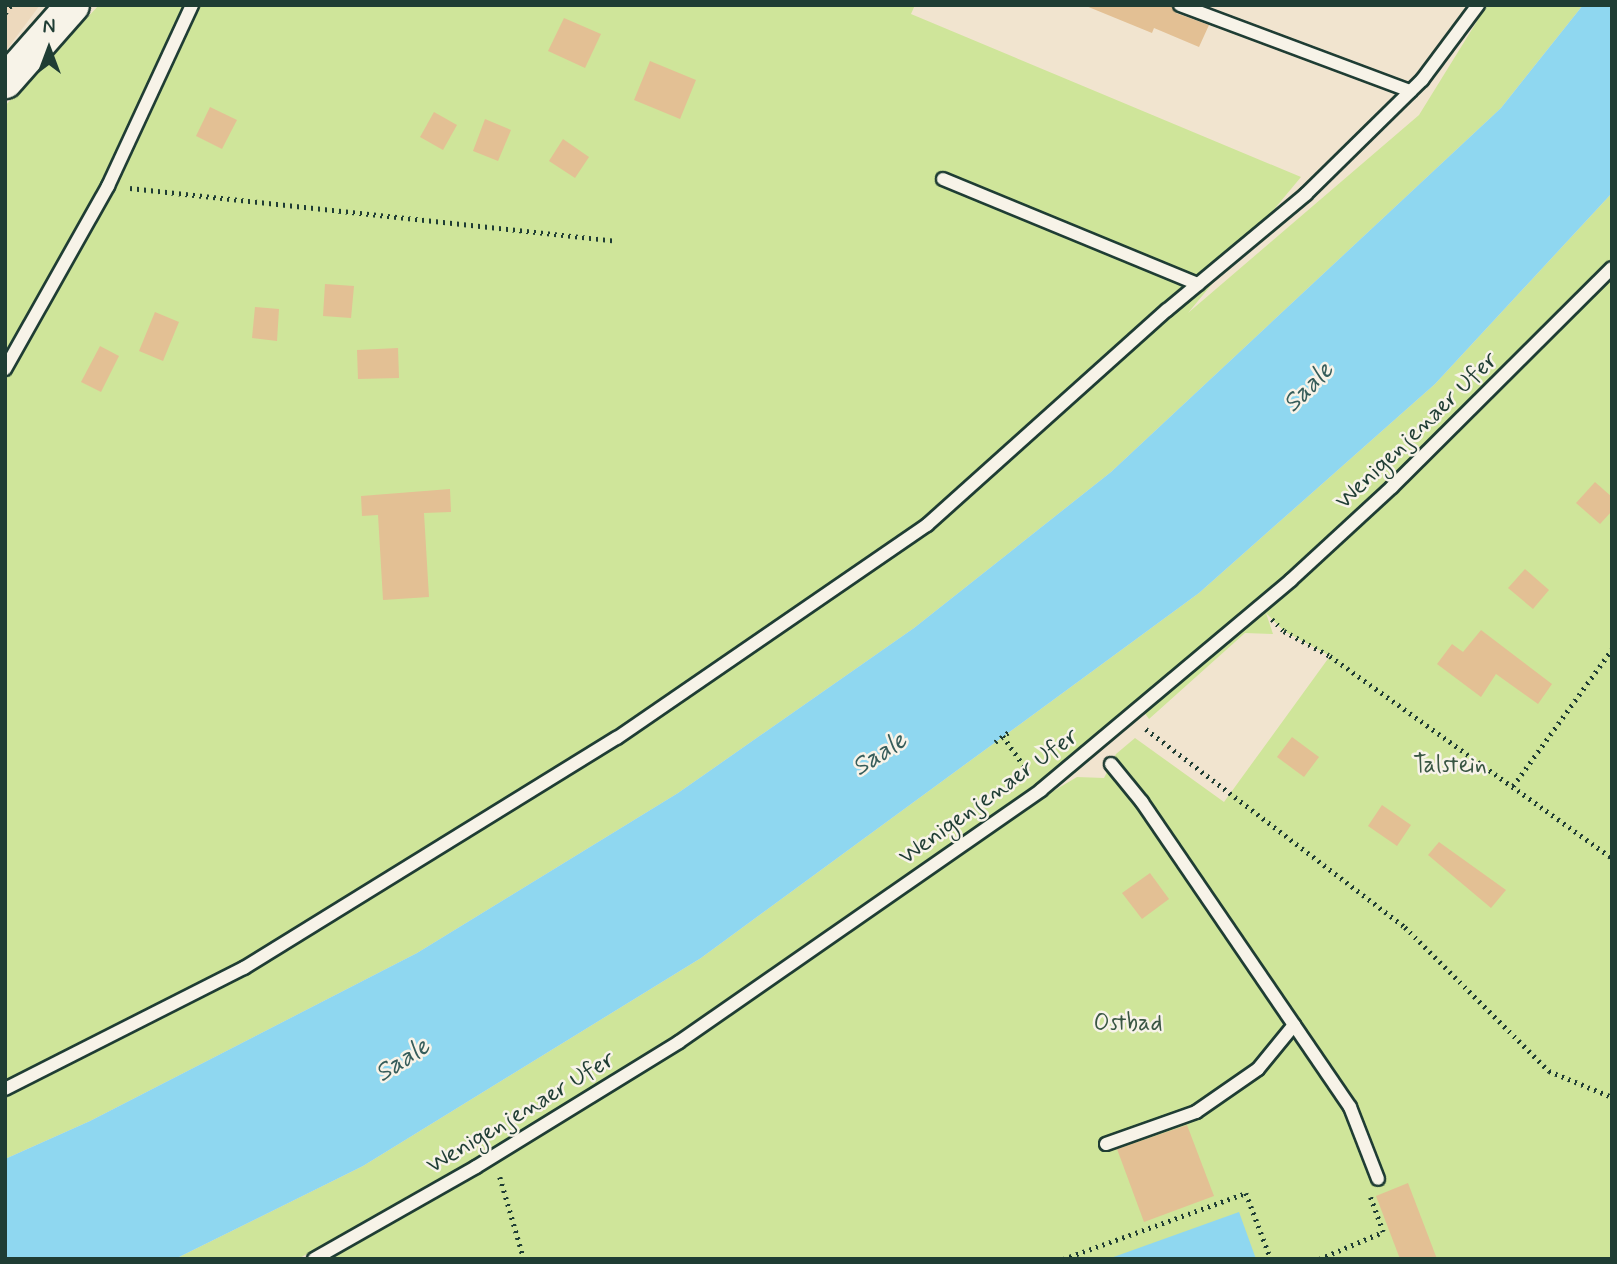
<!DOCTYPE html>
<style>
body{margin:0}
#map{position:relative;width:1617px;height:1264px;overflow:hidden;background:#f1e4cf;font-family:Mynerve,sans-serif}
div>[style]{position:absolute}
.built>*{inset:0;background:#edd9bd}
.green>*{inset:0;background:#cfe59a}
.water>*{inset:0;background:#8fd7f0}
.building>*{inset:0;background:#e3c094}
.path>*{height:4.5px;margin-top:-2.25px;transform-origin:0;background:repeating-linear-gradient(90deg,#1f3d34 0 2px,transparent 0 7px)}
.roads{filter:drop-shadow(2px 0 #1f3d34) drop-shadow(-2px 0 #1f3d34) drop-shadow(0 2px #1f3d34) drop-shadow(0 -2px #1f3d34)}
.lane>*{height:12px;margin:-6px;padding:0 6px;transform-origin:6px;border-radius:6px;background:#f7f3e8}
.secondary>*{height:33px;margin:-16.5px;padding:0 16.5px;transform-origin:16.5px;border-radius:16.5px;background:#f7f3e8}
span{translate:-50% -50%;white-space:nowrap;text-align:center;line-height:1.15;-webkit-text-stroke:5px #f7f3e8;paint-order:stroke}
.street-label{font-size:24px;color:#1f3d34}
.park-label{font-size:24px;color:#395643}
.water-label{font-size:26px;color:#355c5a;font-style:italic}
.frame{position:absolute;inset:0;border:7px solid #1f3d34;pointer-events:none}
.north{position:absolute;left:14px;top:14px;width:70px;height:70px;-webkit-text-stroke:5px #f7f3e8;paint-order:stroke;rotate:0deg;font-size:19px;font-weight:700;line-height:28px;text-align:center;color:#1f3d34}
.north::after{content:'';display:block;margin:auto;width:24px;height:32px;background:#1f3d34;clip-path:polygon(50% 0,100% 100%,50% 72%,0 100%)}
</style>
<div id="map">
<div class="built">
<i style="clip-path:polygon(5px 5px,40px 5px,5px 52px)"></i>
</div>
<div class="green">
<i style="clip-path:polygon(99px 5px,915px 5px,911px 14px,1301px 177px,1188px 313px,1419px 115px,1487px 5px,1583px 5px,1501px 108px,1111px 472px,914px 628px,678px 793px,417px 953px,90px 1121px,5px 1159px,5px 106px)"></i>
<i style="clip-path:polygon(1612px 193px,1612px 1259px,329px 1259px,480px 1173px,683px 1048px,1045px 796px,1077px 777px,1104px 778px,1116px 754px,1135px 738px,1224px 802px,1330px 656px,1284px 631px,1266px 613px,1273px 634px,1245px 633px,1149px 719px,1137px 702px,1037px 785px,790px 958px,675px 1036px,473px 1161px,298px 1259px,175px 1259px,363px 1166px,701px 958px,1199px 593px,1435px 384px)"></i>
</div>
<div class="water">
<i style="clip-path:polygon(1583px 5px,1612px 5px,1612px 193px,1435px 384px,1199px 593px,701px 958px,363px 1166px,175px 1259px,5px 1259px,5px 1159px,90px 1121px,417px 953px,678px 793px,914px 628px,1111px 472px,1501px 108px)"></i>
<i style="clip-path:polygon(1239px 1212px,1256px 1259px,1108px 1259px)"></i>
</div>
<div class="building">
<i style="clip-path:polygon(1171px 5px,1176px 13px,1209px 25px,1199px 47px,1154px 28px,1152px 33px,1086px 6px)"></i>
<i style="clip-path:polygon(564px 18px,601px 34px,585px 68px,548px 51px)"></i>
<i style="clip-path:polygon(650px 61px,696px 80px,680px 119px,634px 100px)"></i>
<i style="clip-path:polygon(210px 107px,237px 120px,222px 149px,196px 136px)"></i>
<i style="clip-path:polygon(434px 112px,457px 125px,443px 150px,420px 137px)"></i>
<i style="clip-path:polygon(485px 119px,511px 130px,498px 161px,473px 151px)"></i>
<i style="clip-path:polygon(563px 139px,589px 157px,575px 178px,549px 161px)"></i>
<i style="clip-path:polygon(325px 284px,354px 286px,351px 318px,323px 316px)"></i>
<i style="clip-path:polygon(255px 307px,279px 309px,277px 341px,252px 338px)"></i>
<i style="clip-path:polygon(155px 312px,179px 322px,163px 361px,139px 351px)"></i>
<i style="clip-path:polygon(100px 346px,119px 356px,101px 392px,81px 382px)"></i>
<i style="clip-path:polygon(398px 348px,399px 378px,358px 379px,357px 350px)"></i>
<i style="clip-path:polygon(1595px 482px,1612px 497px,1612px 511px,1600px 524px,1576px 503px)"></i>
<i style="clip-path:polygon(450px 489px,451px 512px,424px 513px,429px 597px,383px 600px,378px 515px,362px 516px,361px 496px)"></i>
<i style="clip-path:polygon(1525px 569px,1549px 590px,1533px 609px,1508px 588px)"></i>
<i style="clip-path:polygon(1481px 630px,1552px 684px,1538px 704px,1496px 674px,1481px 697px,1437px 664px,1452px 644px,1463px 652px)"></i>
<i style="clip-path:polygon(1292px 737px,1319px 757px,1304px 777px,1277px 757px)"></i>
<i style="clip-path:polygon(1382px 805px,1411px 825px,1397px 846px,1368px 826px)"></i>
<i style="clip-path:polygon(1439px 842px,1506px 890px,1491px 908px,1428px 855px)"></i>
<i style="clip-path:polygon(1150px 873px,1169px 899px,1142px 919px,1122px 893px)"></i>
<i style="clip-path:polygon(1187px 1125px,1214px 1196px,1144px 1222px,1117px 1149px)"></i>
<i style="clip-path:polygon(1408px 1183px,1437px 1259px,1400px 1259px,1376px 1196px)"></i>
</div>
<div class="path">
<i style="left:5px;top:13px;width:10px;rotate:-53deg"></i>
<i style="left:130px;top:188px;width:485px;rotate:6.2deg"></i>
<i style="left:1272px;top:619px;width:17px;rotate:45deg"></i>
<i style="left:1284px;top:631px;width:52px;rotate:28.5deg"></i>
<i style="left:1330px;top:656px;width:347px;rotate:35.6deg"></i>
<i style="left:1146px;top:729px;width:326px;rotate:37.4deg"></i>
<i style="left:1405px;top:927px;width:204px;rotate:45deg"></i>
<i style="left:1549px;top:1071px;width:68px;rotate:22.4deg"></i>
<i style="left:1003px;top:736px;width:45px;rotate:54.9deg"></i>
<i style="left:995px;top:742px;width:19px;rotate:-36deg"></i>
<i style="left:1513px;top:786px;width:169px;rotate:-54.1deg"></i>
<i style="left:500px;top:1177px;width:85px;rotate:73.7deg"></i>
<i style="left:1063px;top:1259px;width:195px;rotate:-19.8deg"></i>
<i style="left:1246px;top:1193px;width:71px;rotate:69.3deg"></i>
<i style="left:1319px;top:1259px;width:69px;rotate:-22.9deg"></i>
<i style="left:1383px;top:1232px;width:37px;rotate:-110deg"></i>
</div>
<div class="roads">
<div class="lane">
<i style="left:1180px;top:5px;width:246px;rotate:20.5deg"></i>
<i style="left:943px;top:179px;width:276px;rotate:22.4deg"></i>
<i style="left:5px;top:369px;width:210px;rotate:-60.6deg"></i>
<i style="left:108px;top:186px;width:200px;rotate:-65.1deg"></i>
<i style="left:1111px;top:764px;width:49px;rotate:50.8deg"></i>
<i style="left:1142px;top:802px;width:369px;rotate:55.7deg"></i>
<i style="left:1350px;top:1107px;width:77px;rotate:68.7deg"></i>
<i style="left:5px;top:1089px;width:268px;rotate:-26.9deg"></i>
<i style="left:244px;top:968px;width:438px;rotate:-31.7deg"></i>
<i style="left:617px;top:738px;width:376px;rotate:-34.5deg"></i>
<i style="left:927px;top:525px;width:322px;rotate:-41.9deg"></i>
<i style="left:1167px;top:310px;width:181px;rotate:-39.8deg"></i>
<i style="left:1306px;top:194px;width:163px;rotate:-44.5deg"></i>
<i style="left:1422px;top:80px;width:94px;rotate:-53.3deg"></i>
<i style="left:1106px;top:1144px;width:96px;rotate:-19.6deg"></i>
<i style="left:1196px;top:1112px;width:75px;rotate:-34.7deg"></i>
<i style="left:1258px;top:1069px;width:57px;rotate:-50.7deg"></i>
<i style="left:314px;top:1259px;width:186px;rotate:-29.6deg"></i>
<i style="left:476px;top:1167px;width:238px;rotate:-31.6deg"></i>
<i style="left:679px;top:1042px;width:441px;rotate:-34.8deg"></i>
<i style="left:1041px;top:790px;width:326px;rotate:-40deg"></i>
<i style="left:1291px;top:580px;width:137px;rotate:-42.6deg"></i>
<i style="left:1392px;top:487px;width:310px;rotate:-44.9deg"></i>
</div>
<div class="secondary">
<i style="left:5px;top:81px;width:101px;rotate:-48.6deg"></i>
</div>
</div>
<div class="street-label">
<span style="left:1417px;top:431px;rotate:-44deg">Wenigenjenaer Ufer</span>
<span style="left:989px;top:797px;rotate:-36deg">Wenigenjenaer Ufer</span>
<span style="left:521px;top:1113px;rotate:-31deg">Wenigenjenaer Ufer</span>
</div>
<div class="park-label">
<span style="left:1450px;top:766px">Talstein</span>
<span style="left:1128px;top:1024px">Ostbad</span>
</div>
<div class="water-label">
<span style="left:1309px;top:388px;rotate:-45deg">Saale</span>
<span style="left:880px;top:755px;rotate:-33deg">Saale</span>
<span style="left:403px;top:1061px;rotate:-33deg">Saale</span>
</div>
<div class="frame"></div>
<div class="north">N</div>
</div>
